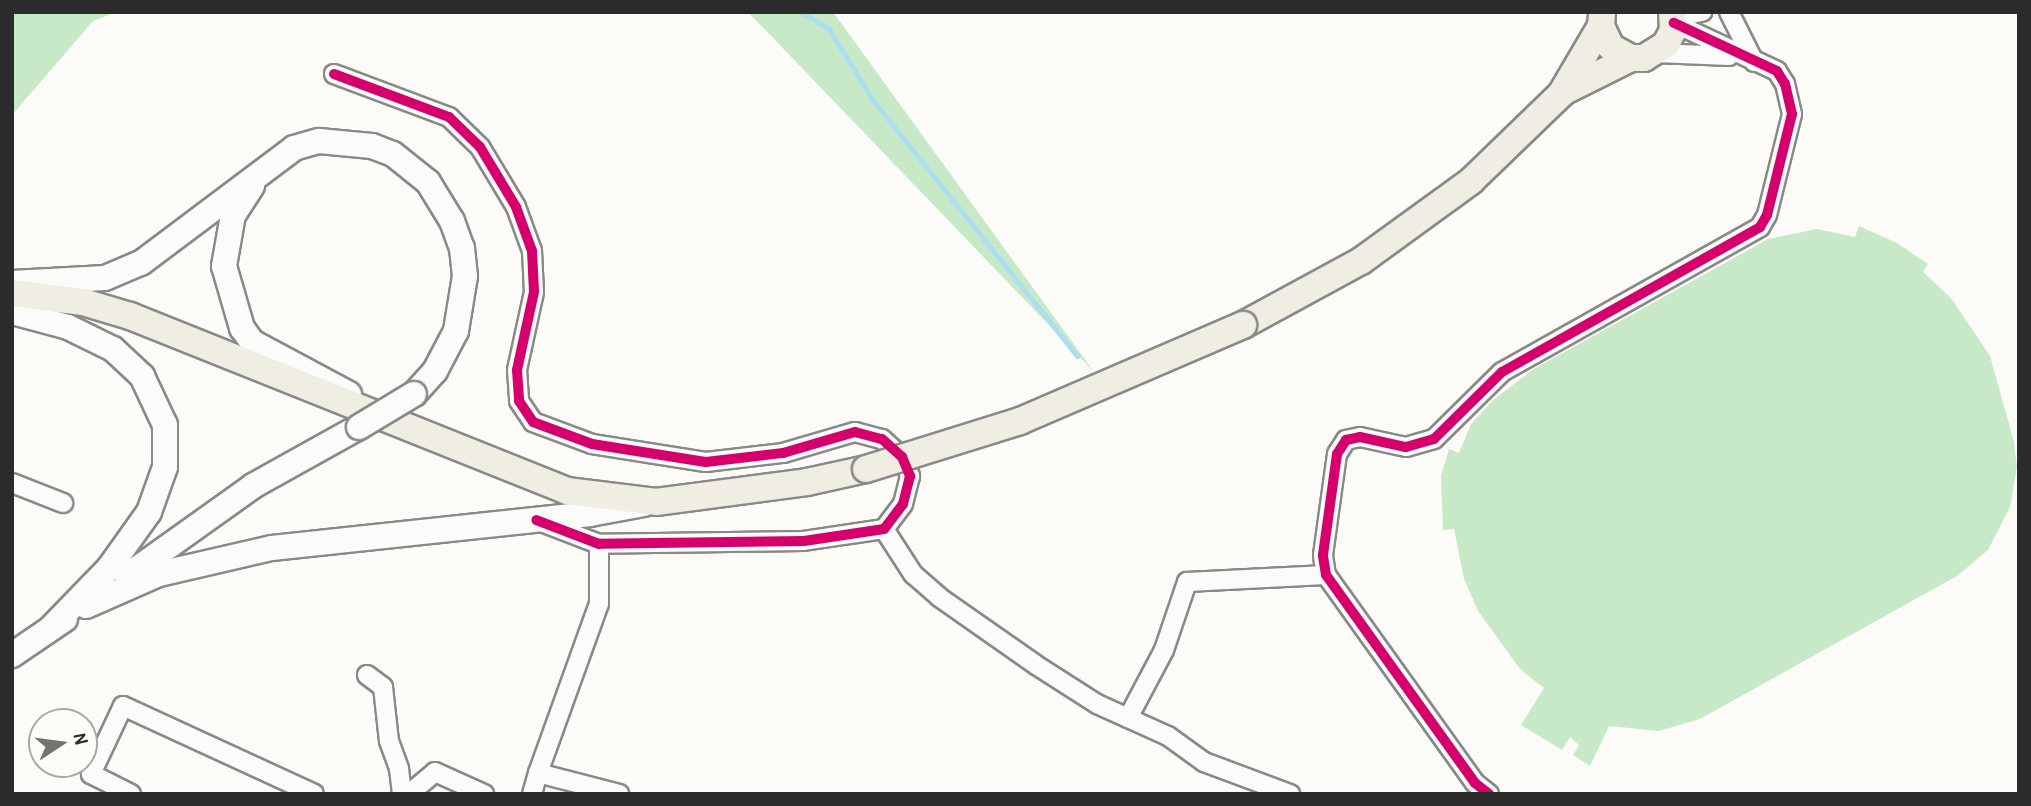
<!DOCTYPE html>
<style>
body{margin:0}
#map{position:relative;width:2031px;height:806px;overflow:hidden;background:#fcfbf8;font-family:"Patrick Hand",sans-serif}
div>[style]{position:absolute}
.green>*{inset:0;background:#c8e9c8}
.stream>*{height:5px;margin:-2.5px;padding:0 2.5px;transform-origin:2.5px;border-radius:2.5px;background:#acdeef}
.roads{filter:drop-shadow(2px 0 #898987) drop-shadow(-2px 0 #898987) drop-shadow(0 2px #898987) drop-shadow(0 -2px #898987)}
.minor>*{height:18px;margin:-9px;padding:0 9px;transform-origin:9px;border-radius:9px;background:#fbfbf9}
.secondary>*{height:24px;margin:-12px;padding:0 12px;transform-origin:12px;border-radius:12px;background:#fbfbf9}
.primary>*{height:26px;margin:-13px;padding:0 13px;transform-origin:13px;border-radius:13px;background:#f0ede2}
.bridges{filter:drop-shadow(2px 0 #898987) drop-shadow(-2px 0 #898987) drop-shadow(0 2px #898987) drop-shadow(0 -2px #898987)}
.secondary-bridge>*{height:24px;margin:-12px;padding:0 12px;transform-origin:12px;border-radius:12px;background:#fbfbf9}
.primary-bridge>*{height:26px;margin:-13px;padding:0 13px;transform-origin:13px;border-radius:13px;background:#f0ede2}
.cycleway>*{height:10px;margin:-5px;padding:0 5px;transform-origin:5px;border-radius:5px;background:#d6006c}
span{translate:-50% -50%;white-space:nowrap;text-align:center;line-height:1.15;-webkit-text-stroke:5px #fdfcf7;paint-order:stroke}
.frame{position:absolute;inset:0;border:14px solid #2b2b2b;pointer-events:none}
.north{position:absolute;left:28px;top:708px;width:70px;height:70px;box-sizing:border-box;background:#fdfcf7;border:2px solid #a9a8a5;border-radius:50%;rotate:77deg;font-size:19px;font-weight:700;line-height:28px;text-align:center;color:#2b2b2b}
.north::after{content:'';display:block;margin:auto;width:24px;height:32px;background:#747473;clip-path:polygon(50% 0,100% 100%,50% 72%,0 100%)}
</style>
<div id="map">
<div class="green">
<i style="clip-path:polygon(12px 12px,116px 12px,93px 21px,12px 115px)"></i>
<i style="clip-path:polygon(748px 12px,833px 12px,1094px 372px)"></i>
<i style="clip-path:polygon(1859px 226px,1897px 243px,1928px 264px,1923px 272px,1951px 298px,1990px 356px,2014px 442px,2017px 467px,2010px 507px,1988px 550px,1957px 576px,1700px 719px,1659px 731px,1609px 726px,1590px 766px,1573px 755px,1579px 745px,1570px 737px,1562px 750px,1521px 725px,1544px 688px,1520px 669px,1478px 611px,1464px 579px,1454px 529px,1443px 530px,1441px 476px,1449px 449px,1459px 453px,1471px 424px,1492px 401px,1532px 370px,1768px 239px,1817px 229px,1855px 237px)"></i>
</div>
<div class="stream">
<i style="left:800px;top:12px;width:34px;rotate:30deg"></i>
<i style="left:829px;top:29px;width:82px;rotate:58.4deg"></i>
<i style="left:872px;top:99px;width:329px;rotate:51.4deg"></i>
</div>
<div class="roads">
<div class="minor">
<i style="left:1729px;top:12px;width:56px;rotate:63.4deg"></i>
<i style="left:1673px;top:18px;width:30px;rotate:-12deg"></i>
<i style="left:1656px;top:53px;width:73px;rotate:2.4deg"></i>
<i style="left:334px;top:74px;width:123px;rotate:20.5deg"></i>
<i style="left:449px;top:117px;width:43px;rotate:44.1deg"></i>
<i style="left:480px;top:147px;width:70px;rotate:59deg"></i>
<i style="left:516px;top:207px;width:47px;rotate:70deg"></i>
<i style="left:532px;top:251px;width:41px;rotate:87.2deg"></i>
<i style="left:534px;top:292px;width:80px;rotate:102.3deg"></i>
<i style="left:517px;top:370px;width:31px;rotate:86deg"></i>
<i style="left:519px;top:401px;width:25px;rotate:56deg"></i>
<i style="left:533px;top:422px;width:63px;rotate:20.4deg"></i>
<i style="left:592px;top:444px;width:115px;rotate:9deg"></i>
<i style="left:706px;top:462px;width:78px;rotate:-6.7deg"></i>
<i style="left:783px;top:453px;width:75px;rotate:-16.3deg"></i>
<i style="left:855px;top:432px;width:28px;rotate:15deg"></i>
<i style="left:882px;top:439px;width:27px;rotate:42deg"></i>
<i style="left:902px;top:457px;width:21px;rotate:67deg"></i>
<i style="left:910px;top:476px;width:29px;rotate:104deg"></i>
<i style="left:903px;top:504px;width:31px;rotate:127deg"></i>
<i style="left:884px;top:529px;width:81px;rotate:171.5deg"></i>
<i style="left:804px;top:541px;width:205px;rotate:179.2deg"></i>
<i style="left:599px;top:544px;width:67px;rotate:-159.1deg"></i>
<i style="left:12px;top:483px;width:55px;rotate:21.4deg"></i>
<i style="left:884px;top:529px;width:54px;rotate:57.2deg"></i>
<i style="left:913px;top:574px;width:35px;rotate:41deg"></i>
<i style="left:939px;top:597px;width:118px;rotate:35deg"></i>
<i style="left:1036px;top:665px;width:72px;rotate:32.6deg"></i>
<i style="left:1097px;top:704px;width:78px;rotate:24.3deg"></i>
<i style="left:1168px;top:736px;width:44px;rotate:35.8deg"></i>
<i style="left:1204px;top:762px;width:92px;rotate:20.4deg"></i>
<i style="left:367px;top:675px;width:20px;rotate:37deg"></i>
<i style="left:383px;top:687px;width:54px;rotate:83.7deg"></i>
<i style="left:389px;top:741px;width:30px;rotate:70deg"></i>
<i style="left:399px;top:769px;width:25px;rotate:83deg"></i>
<i style="left:1128px;top:718px;width:77px;rotate:-62.1deg"></i>
<i style="left:1164px;top:650px;width:72px;rotate:-71.3deg"></i>
<i style="left:1187px;top:582px;width:139px;rotate:-2.9deg"></i>
<i style="left:538px;top:773px;width:180px;rotate:-70.2deg"></i>
<i style="left:599px;top:604px;width:60px;rotate:-90deg"></i>
<i style="left:131px;top:794px;width:45px;rotate:-153.4deg"></i>
<i style="left:91px;top:774px;width:75px;rotate:-64.8deg"></i>
<i style="left:123px;top:706px;width:210px;rotate:24.7deg"></i>
<i style="left:409px;top:794px;width:34px;rotate:-40deg"></i>
<i style="left:435px;top:772px;width:54px;rotate:24.2deg"></i>
<i style="left:532px;top:794px;width:22px;rotate:-74deg"></i>
<i style="left:538px;top:773px;width:84px;rotate:14.5deg"></i>
<i style="left:1489px;top:794px;width:18px;rotate:-142deg"></i>
<i style="left:1475px;top:783px;width:256px;rotate:-125.6deg"></i>
<i style="left:1326px;top:575px;width:20px;rotate:-99deg"></i>
<i style="left:1323px;top:555px;width:102px;rotate:-82.1deg"></i>
<i style="left:1337px;top:454px;width:17px;rotate:-57deg"></i>
<i style="left:1346px;top:440px;width:14px;rotate:-12deg"></i>
<i style="left:1360px;top:437px;width:47px;rotate:12.3deg"></i>
<i style="left:1406px;top:447px;width:29px;rotate:-16deg"></i>
<i style="left:1434px;top:439px;width:95px;rotate:-44.6deg"></i>
<i style="left:1502px;top:372px;width:296px;rotate:-29.3deg"></i>
<i style="left:1760px;top:227px;width:14px;rotate:-60deg"></i>
<i style="left:1767px;top:215px;width:104px;rotate:-76.1deg"></i>
<i style="left:1792px;top:114px;width:31px;rotate:-103deg"></i>
<i style="left:1785px;top:84px;width:15px;rotate:-122deg"></i>
<i style="left:1777px;top:71px;width:114px;rotate:-155deg"></i>
</div>
<div class="secondary">
<i style="left:252px;top:186px;width:35px;rotate:123deg"></i>
<i style="left:233px;top:215px;width:52px;rotate:100deg"></i>
<i style="left:224px;top:266px;width:65px;rotate:73.8deg"></i>
<i style="left:242px;top:328px;width:17px;rotate:54deg"></i>
<i style="left:252px;top:342px;width:110px;rotate:28.2deg"></i>
<i style="left:12px;top:283px;width:93px;rotate:-3.1deg"></i>
<i style="left:105px;top:278px;width:39px;rotate:-23deg"></i>
<i style="left:141px;top:263px;width:191px;rotate:-36.9deg"></i>
<i style="left:294px;top:148px;width:26px;rotate:-16deg"></i>
<i style="left:319px;top:141px;width:53px;rotate:5.4deg"></i>
<i style="left:372px;top:146px;width:22px;rotate:21deg"></i>
<i style="left:393px;top:154px;width:45px;rotate:38.7deg"></i>
<i style="left:428px;top:182px;width:46px;rotate:58.4deg"></i>
<i style="left:452px;top:221px;width:29px;rotate:70deg"></i>
<i style="left:462px;top:248px;width:28px;rotate:84deg"></i>
<i style="left:465px;top:276px;width:56px;rotate:99.3deg"></i>
<i style="left:456px;top:331px;width:45px;rotate:117.7deg"></i>
<i style="left:435px;top:371px;width:31px;rotate:132deg"></i>
<i style="left:12px;top:312px;width:58px;rotate:15deg"></i>
<i style="left:68px;top:327px;width:50px;rotate:26.1deg"></i>
<i style="left:113px;top:349px;width:40px;rotate:43deg"></i>
<i style="left:142px;top:376px;width:54px;rotate:64.9deg"></i>
<i style="left:165px;top:425px;width:42px;rotate:90deg"></i>
<i style="left:165px;top:467px;width:48px;rotate:109.6deg"></i>
<i style="left:149px;top:512px;width:69px;rotate:125.5deg"></i>
<i style="left:109px;top:568px;width:83px;rotate:134deg"></i>
<i style="left:127px;top:576px;width:155px;rotate:-35.5deg"></i>
<i style="left:253px;top:486px;width:121px;rotate:-29.1deg"></i>
<i style="left:86px;top:606px;width:80px;rotate:-23.7deg"></i>
<i style="left:159px;top:574px;width:116px;rotate:-13deg"></i>
<i style="left:272px;top:548px;width:320px;rotate:-6.1deg"></i>
<i style="left:590px;top:514px;width:55px;rotate:-10.5deg"></i>
<i style="left:12px;top:655px;width:64px;rotate:-34.2deg"></i>
</div>
<div class="primary">
<i style="left:1602px;top:14px;width:12px;rotate:95deg"></i>
<i style="left:1601px;top:26px;width:23px;rotate:65deg"></i>
<i style="left:1611px;top:47px;width:23px;rotate:29deg"></i>
<i style="left:1631px;top:58px;width:13px"></i>
<i style="left:1644px;top:58px;width:26px;rotate:-32deg"></i>
<i style="left:1666px;top:44px;width:16px;rotate:-63deg"></i>
<i style="left:1673px;top:30px;width:18px;rotate:-93deg"></i>
<i style="left:1565px;top:91px;width:74px;rotate:-26.6deg"></i>
<i style="left:12px;top:293px;width:72px;rotate:7.2deg"></i>
<i style="left:83px;top:302px;width:49px;rotate:16.6deg"></i>
<i style="left:130px;top:316px;width:471px;rotate:21.8deg"></i>
<i style="left:567px;top:491px;width:90px;rotate:7deg"></i>
<i style="left:656px;top:502px;width:152px;rotate:-7.5deg"></i>
<i style="left:807px;top:482px;width:60px;rotate:-12.4deg"></i>
<i style="left:1243px;top:325px;width:134px;rotate:-28.5deg"></i>
<i style="left:1361px;top:261px;width:136px;rotate:-36deg"></i>
<i style="left:1471px;top:181px;width:125px;rotate:-44deg"></i>
<i style="left:1561px;top:94px;width:79px;rotate:-59.5deg"></i>
</div>
</div>
<div class="bridges">
<div class="secondary-bridge">
<i style="left:359px;top:427px;width:64px;rotate:-31deg"></i>
</div>
<div class="primary-bridge">
<i style="left:866px;top:469px;width:161px;rotate:-17.3deg"></i>
<i style="left:1020px;top:421px;width:243px;rotate:-23.3deg"></i>
</div>
</div>
<div class="cycleway">
<i style="left:334px;top:74px;width:123px;rotate:20.5deg"></i>
<i style="left:449px;top:117px;width:43px;rotate:44.1deg"></i>
<i style="left:480px;top:147px;width:70px;rotate:59deg"></i>
<i style="left:516px;top:207px;width:47px;rotate:70deg"></i>
<i style="left:532px;top:251px;width:41px;rotate:87.2deg"></i>
<i style="left:534px;top:292px;width:80px;rotate:102.3deg"></i>
<i style="left:517px;top:370px;width:31px;rotate:86deg"></i>
<i style="left:519px;top:401px;width:25px;rotate:56deg"></i>
<i style="left:533px;top:422px;width:63px;rotate:20.4deg"></i>
<i style="left:592px;top:444px;width:115px;rotate:9deg"></i>
<i style="left:706px;top:462px;width:78px;rotate:-6.7deg"></i>
<i style="left:783px;top:453px;width:75px;rotate:-16.3deg"></i>
<i style="left:855px;top:432px;width:28px;rotate:15deg"></i>
<i style="left:882px;top:439px;width:27px;rotate:42deg"></i>
<i style="left:902px;top:457px;width:21px;rotate:67deg"></i>
<i style="left:910px;top:476px;width:29px;rotate:104deg"></i>
<i style="left:903px;top:504px;width:31px;rotate:127deg"></i>
<i style="left:884px;top:529px;width:81px;rotate:171.5deg"></i>
<i style="left:804px;top:541px;width:205px;rotate:179.2deg"></i>
<i style="left:599px;top:544px;width:67px;rotate:-159.1deg"></i>
<i style="left:1489px;top:794px;width:18px;rotate:-142deg"></i>
<i style="left:1475px;top:783px;width:256px;rotate:-125.6deg"></i>
<i style="left:1326px;top:575px;width:20px;rotate:-99deg"></i>
<i style="left:1323px;top:555px;width:102px;rotate:-82.1deg"></i>
<i style="left:1337px;top:454px;width:17px;rotate:-57deg"></i>
<i style="left:1346px;top:440px;width:14px;rotate:-12deg"></i>
<i style="left:1360px;top:437px;width:47px;rotate:12.3deg"></i>
<i style="left:1406px;top:447px;width:29px;rotate:-16deg"></i>
<i style="left:1434px;top:439px;width:95px;rotate:-44.6deg"></i>
<i style="left:1502px;top:372px;width:296px;rotate:-29.3deg"></i>
<i style="left:1760px;top:227px;width:14px;rotate:-60deg"></i>
<i style="left:1767px;top:215px;width:104px;rotate:-76.1deg"></i>
<i style="left:1792px;top:114px;width:31px;rotate:-103deg"></i>
<i style="left:1785px;top:84px;width:15px;rotate:-122deg"></i>
<i style="left:1777px;top:71px;width:114px;rotate:-155deg"></i>
</div>
<div class="frame"></div>
<div class="north">N</div>
</div>
